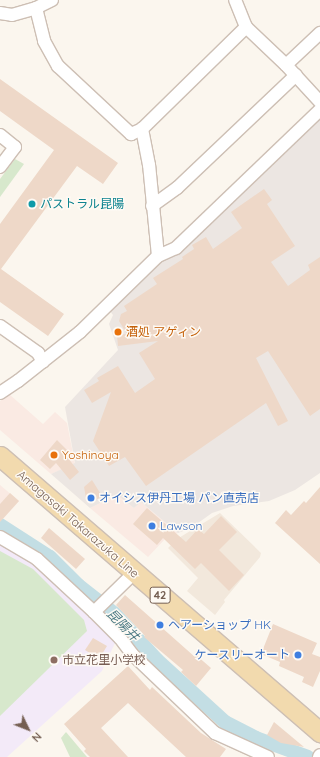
<!DOCTYPE html>
<meta charset="utf-8">
<style>
body{margin:0}
#map{position:relative;width:320px;height:757px;overflow:hidden;background:#fbf6ee;font-family:Quicksand,"Noto Sans JP",sans-serif}
div>[style]{position:absolute}
.residential>*{inset:0;background:#f2e8dc}
.commercial>*{inset:0;background:#faeae3}
.industrial>*{inset:0;background:#ece6e2}
.education>*{inset:0;background:#f3eaf8}
.green>*{inset:0;background:#d7e8cc}
.canal>*{height:14px;margin:-7px;padding:0 7px;transform-origin:7px;border-radius:7px;background:#c3dee4}
.building>*{inset:0;background:#eed8c8}
.roads{filter:drop-shadow(1px 0 #cdbfb4) drop-shadow(-1px 0 #cdbfb4) drop-shadow(0 1px #cdbfb4) drop-shadow(0 -1px #cdbfb4)}
.street>*{height:12px;margin:-6px;padding:0 6px;transform-origin:6px;border-radius:6px;background:#fff}
.primary>*{height:19px;margin:-9.5px;padding:0 9.5px;transform-origin:9.5px;border-radius:9.5px;background:#f2daae}
.dots>*{width:11px;height:11px;translate:-50% -50%;box-sizing:border-box;border:2px solid #fefaf4;border-radius:50%}
span{translate:-50% -50%;white-space:nowrap;text-align:center;line-height:1.15;-webkit-text-stroke:3px #fefaf4;paint-order:stroke}
.shield-label span{padding:1px 3px;background:#fefaf4;border:1px solid;border-radius:3px;-webkit-text-stroke-width:0}
.shield-label{font-size:11px;color:#755f52;font-weight:700}
.culture-label{font-size:12px;color:#0d838f}
.left{translate:0 -50%;text-align:left}
.food-label{font-size:12px;color:#c56008}
.shop-label{font-size:12px;color:#366cbe}
.right{translate:-100% -50%;text-align:right}
.street-label{font-size:12px;color:#755f52}
.education-label{font-size:12px;color:#785e54}
.water-label{font-size:13px;color:#4d7b85;font-style:italic}
.north{position:absolute;left:8px;top:709px;width:40px;height:40px;-webkit-text-stroke:3px #fefaf4;paint-order:stroke;rotate:133deg;font-size:11px;font-weight:700;line-height:16px;text-align:center;color:#755f52}
.north::after{content:'';display:block;margin:auto;width:14px;height:18px;background:#755f52;clip-path:polygon(50% 0,100% 100%,50% 72%,0 100%)}
</style>
<div id="map">
<div class="residential">
<i style="clip-path:polygon(220px 513px,261px 553px,260px 557px,224px 600px,225px 602px,215px 615px,187px 591px,198px 578px,168px 548px,177px 539px)"></i>
</div>
<div class="commercial">
<i style="clip-path:polygon(9px 394px,43px 424px,55px 412px,67px 423px,75px 464px,51px 474px,0 430px,0 401px)"></i>
<i style="clip-path:polygon(0 485px,19px 501px,3px 519px,0 516px)"></i>
<i style="clip-path:polygon(117px 495px,134px 508px,141px 502px,178px 533px,166px 538px,148px 557px,90px 508px)"></i>
</div>
<div class="industrial">
<i style="clip-path:polygon(320px 119px,320px 473px,295px 490px,269px 501px,233px 506px,212px 513px,191px 528px,178px 533px,141px 502px,134px 508px,117px 495px,90px 508px,51px 474px,75px 463px,65px 407px,118px 350px,109px 324px,113px 315px,109px 310px,161px 259px)"></i>
</div>
<div class="education">
<i style="clip-path:polygon(0 541px,36px 562px,88px 611px,115px 643px,102px 671px,7px 757px,0 757px)"></i>
</div>
<div class="green">
<i style="clip-path:polygon(15px 159px,24px 164px,0 197px,0 179px)"></i>
<i style="clip-path:polygon(0 551px,33px 569px,84px 620px,87px 631px,0 716px)"></i>
<i style="clip-path:polygon(66px 732px,87px 757px,70px 757px,61px 738px)"></i>
</div>
<div class="canal">
<i style="left:0;top:525px;width:59px;rotate:32.6deg"></i>
<i style="left:50px;top:557px;width:40px;rotate:45deg"></i>
<i style="left:78px;top:585px;width:47px;rotate:38.1deg"></i>
<i style="left:115px;top:614px;width:62px;rotate:47.6deg"></i>
<i style="left:157px;top:660px;width:92px;rotate:42.4deg"></i>
<i style="left:225px;top:722px;width:35px;rotate:27deg"></i>
<i style="left:256px;top:738px;width:55px;rotate:20.1deg"></i>
</div>
<div class="building">
<i style="clip-path:polygon(0 79px,118px 163px,103px 184px,77px 166px,1px 269px,64px 314px,48px 336px,0 302px,0 224px,54px 150px,0 111px)"></i>
<i style="clip-path:polygon(264px 189px,272px 200px,267px 204px,295px 246px,271px 262px,288px 286px,310px 270px,308px 265px,320px 257px,320px 409px,310px 416px,268px 351px,256px 358px,288px 421px,278px 426px,266px 403px,146px 486px,125px 457px,109px 466px,93px 441px,111px 392px,92px 403px,84px 390px,99px 381px,97px 378px,118px 366px,135px 393px,155px 379px,139px 353px,158px 341px,118px 346px,117px 335px,127px 334px,119px 321px,121px 314px,127px 311px,124px 306px,157px 284px,153px 278px,183px 259px,182px 257px,194px 249px,192px 245px,206px 237px,213px 249px,242px 228px,231px 212px)"></i>
<i style="clip-path:polygon(57px 440px,67px 450px,64px 453px,79px 472px,70px 480px,56px 463px,50px 469px,40px 460px)"></i>
<i style="clip-path:polygon(92px 480px,102px 496px,91px 503px,86px 498px,84px 487px)"></i>
<i style="clip-path:polygon(320px 487px,320px 564px,275px 523px,286px 510px,291px 515px,304px 501px,306px 503px)"></i>
<i style="clip-path:polygon(10px 493px,19px 501px,0 522px,0 504px)"></i>
<i style="clip-path:polygon(147px 508px,186px 542px,198px 529px,204px 534px,221px 516px,237px 532px,219px 550px,244px 575px,229px 591px,201px 563px,195px 569px,163px 538px,157px 545px,133px 524px)"></i>
<i style="clip-path:polygon(49px 528px,85px 559px,76px 569px,41px 538px)"></i>
<i style="clip-path:polygon(125px 595px,195px 657px,196px 655px,211px 668px,196px 686px,181px 672px,183px 670px,144px 637px,145px 636px,116px 605px)"></i>
<i style="clip-path:polygon(273px 624px,317px 643px,312px 654px,320px 657px,320px 671px,313px 687px,302px 682px,304px 677px,279px 666px,280px 662px,261px 654px)"></i>
<i style="clip-path:polygon(93px 638px,107px 646px,99px 659px,85px 650px)"></i>
<i style="clip-path:polygon(128px 666px,150px 690px,152px 687px,201px 733px,226px 749px,220px 757px,186px 757px,128px 703px,101px 728px,128px 757px,90px 757px,84px 751px,86px 749px,64px 724px)"></i>
<i style="clip-path:polygon(274px 722px,304px 747px,281px 743px,267px 735px)"></i>
</div>
<div class="roads">
<div class="street">
<i style="left:36px;top:8px;width:34px;rotate:76deg"></i>
<i style="left:44px;top:41px;width:29px;rotate:61deg"></i>
<i style="left:58px;top:66px;width:100px;rotate:43deg"></i>
<i style="left:131px;top:134px;width:12px;rotate:-24deg"></i>
<i style="left:0;top:13px;width:12px;rotate:9deg"></i>
<i style="left:12px;top:15px;width:25px;rotate:-16deg"></i>
<i style="left:36px;top:8px;width:18px;rotate:-27deg"></i>
<i style="left:246px;top:27px;width:55px;rotate:43.5deg"></i>
<i style="left:286px;top:65px;width:50px;rotate:47.4deg"></i>
<i style="left:286px;top:65px;width:47px;rotate:-43.3deg"></i>
<i style="left:0;top:135px;width:19px;rotate:39deg"></i>
<i style="left:15px;top:147px;width:25px;rotate:127deg"></i>
<i style="left:152px;top:206px;width:31px;rotate:-36deg"></i>
<i style="left:177px;top:188px;width:164px;rotate:-43.5deg"></i>
<i style="left:158px;top:256px;width:91px;rotate:-95.6deg"></i>
<i style="left:149px;top:165px;width:37px;rotate:-101deg"></i>
<i style="left:142px;top:129px;width:146px;rotate:-44.4deg"></i>
<i style="left:246px;top:27px;width:29px;rotate:-112deg"></i>
<i style="left:0;top:326px;width:47px;rotate:35.4deg"></i>
<i style="left:38px;top:353px;width:10px;rotate:61deg"></i>
<i style="left:0;top:393px;width:22px;rotate:-34deg"></i>
<i style="left:18px;top:381px;width:79px;rotate:-38.3deg"></i>
<i style="left:80px;top:332px;width:109px;rotate:-44.3deg"></i>
<i style="left:158px;top:256px;width:20px;rotate:-24deg"></i>
<i style="left:176px;top:248px;width:199px;rotate:-43.8deg"></i>
<i style="left:0;top:537px;width:43px;rotate:30.7deg"></i>
<i style="left:37px;top:559px;width:78px;rotate:42.9deg"></i>
<i style="left:94px;top:612px;width:37px;rotate:45deg"></i>
<i style="left:120px;top:638px;width:20px;rotate:53deg"></i>
<i style="left:132px;top:654px;width:115px;rotate:43.6deg"></i>
<i style="left:215px;top:733px;width:58px;rotate:24.4deg"></i>
<i style="left:94px;top:612px;width:56px;rotate:-44.3deg"></i>
<i style="left:319px;top:757px;width:2px;rotate:-63deg"></i>
</div>
<div class="primary">
<i style="left:0;top:456px;width:423px;rotate:40.8deg"></i>
</div>
</div>
<div class="dots">
<i style="left:32px;top:204px;background:#0f9aa8"></i>
<i style="left:118px;top:332px;background:#e8710a"></i>
<i style="left:54px;top:455px;background:#e8710a"></i>
<i style="left:91px;top:498px;background:#3f7fe0"></i>
<i style="left:152px;top:526px;background:#3f7fe0"></i>
<i style="left:160px;top:625px;background:#3f7fe0"></i>
<i style="left:298px;top:655px;background:#3f7fe0"></i>
<i style="left:54px;top:660px;background:#8d6e63"></i>
</div>
<div class="shield-label">
<span style="left:160px;top:595px">42</span>
</div>
<div class="culture-label">
<span class="left" style="left:40px;top:204px">パストラル昆陽</span>
</div>
<div class="food-label">
<span class="left" style="left:126px;top:332px">酒処 アゲィン</span>
<span class="left" style="left:62px;top:455px">Yoshinoya</span>
</div>
<div class="shop-label">
<span class="left" style="left:99px;top:498px">オイシス伊丹工場 パン直売店</span>
<span class="left" style="left:160px;top:526px">Lawson</span>
<span class="left" style="left:168px;top:625px">ヘアーショップ HK</span>
<span class="right" style="left:290px;top:655px">ケースリーオート</span>
</div>
<div class="street-label">
<span style="left:78px;top:524px;rotate:41deg">Amagasaki Takarazuka Line</span>
</div>
<div class="education-label">
<span class="left" style="left:62px;top:660px">市立花里小学校</span>
</div>
<div class="water-label">
<span style="left:123px;top:625px;rotate:45deg">昆陽井</span>
</div>
<div class="north">N</div>
</div>
